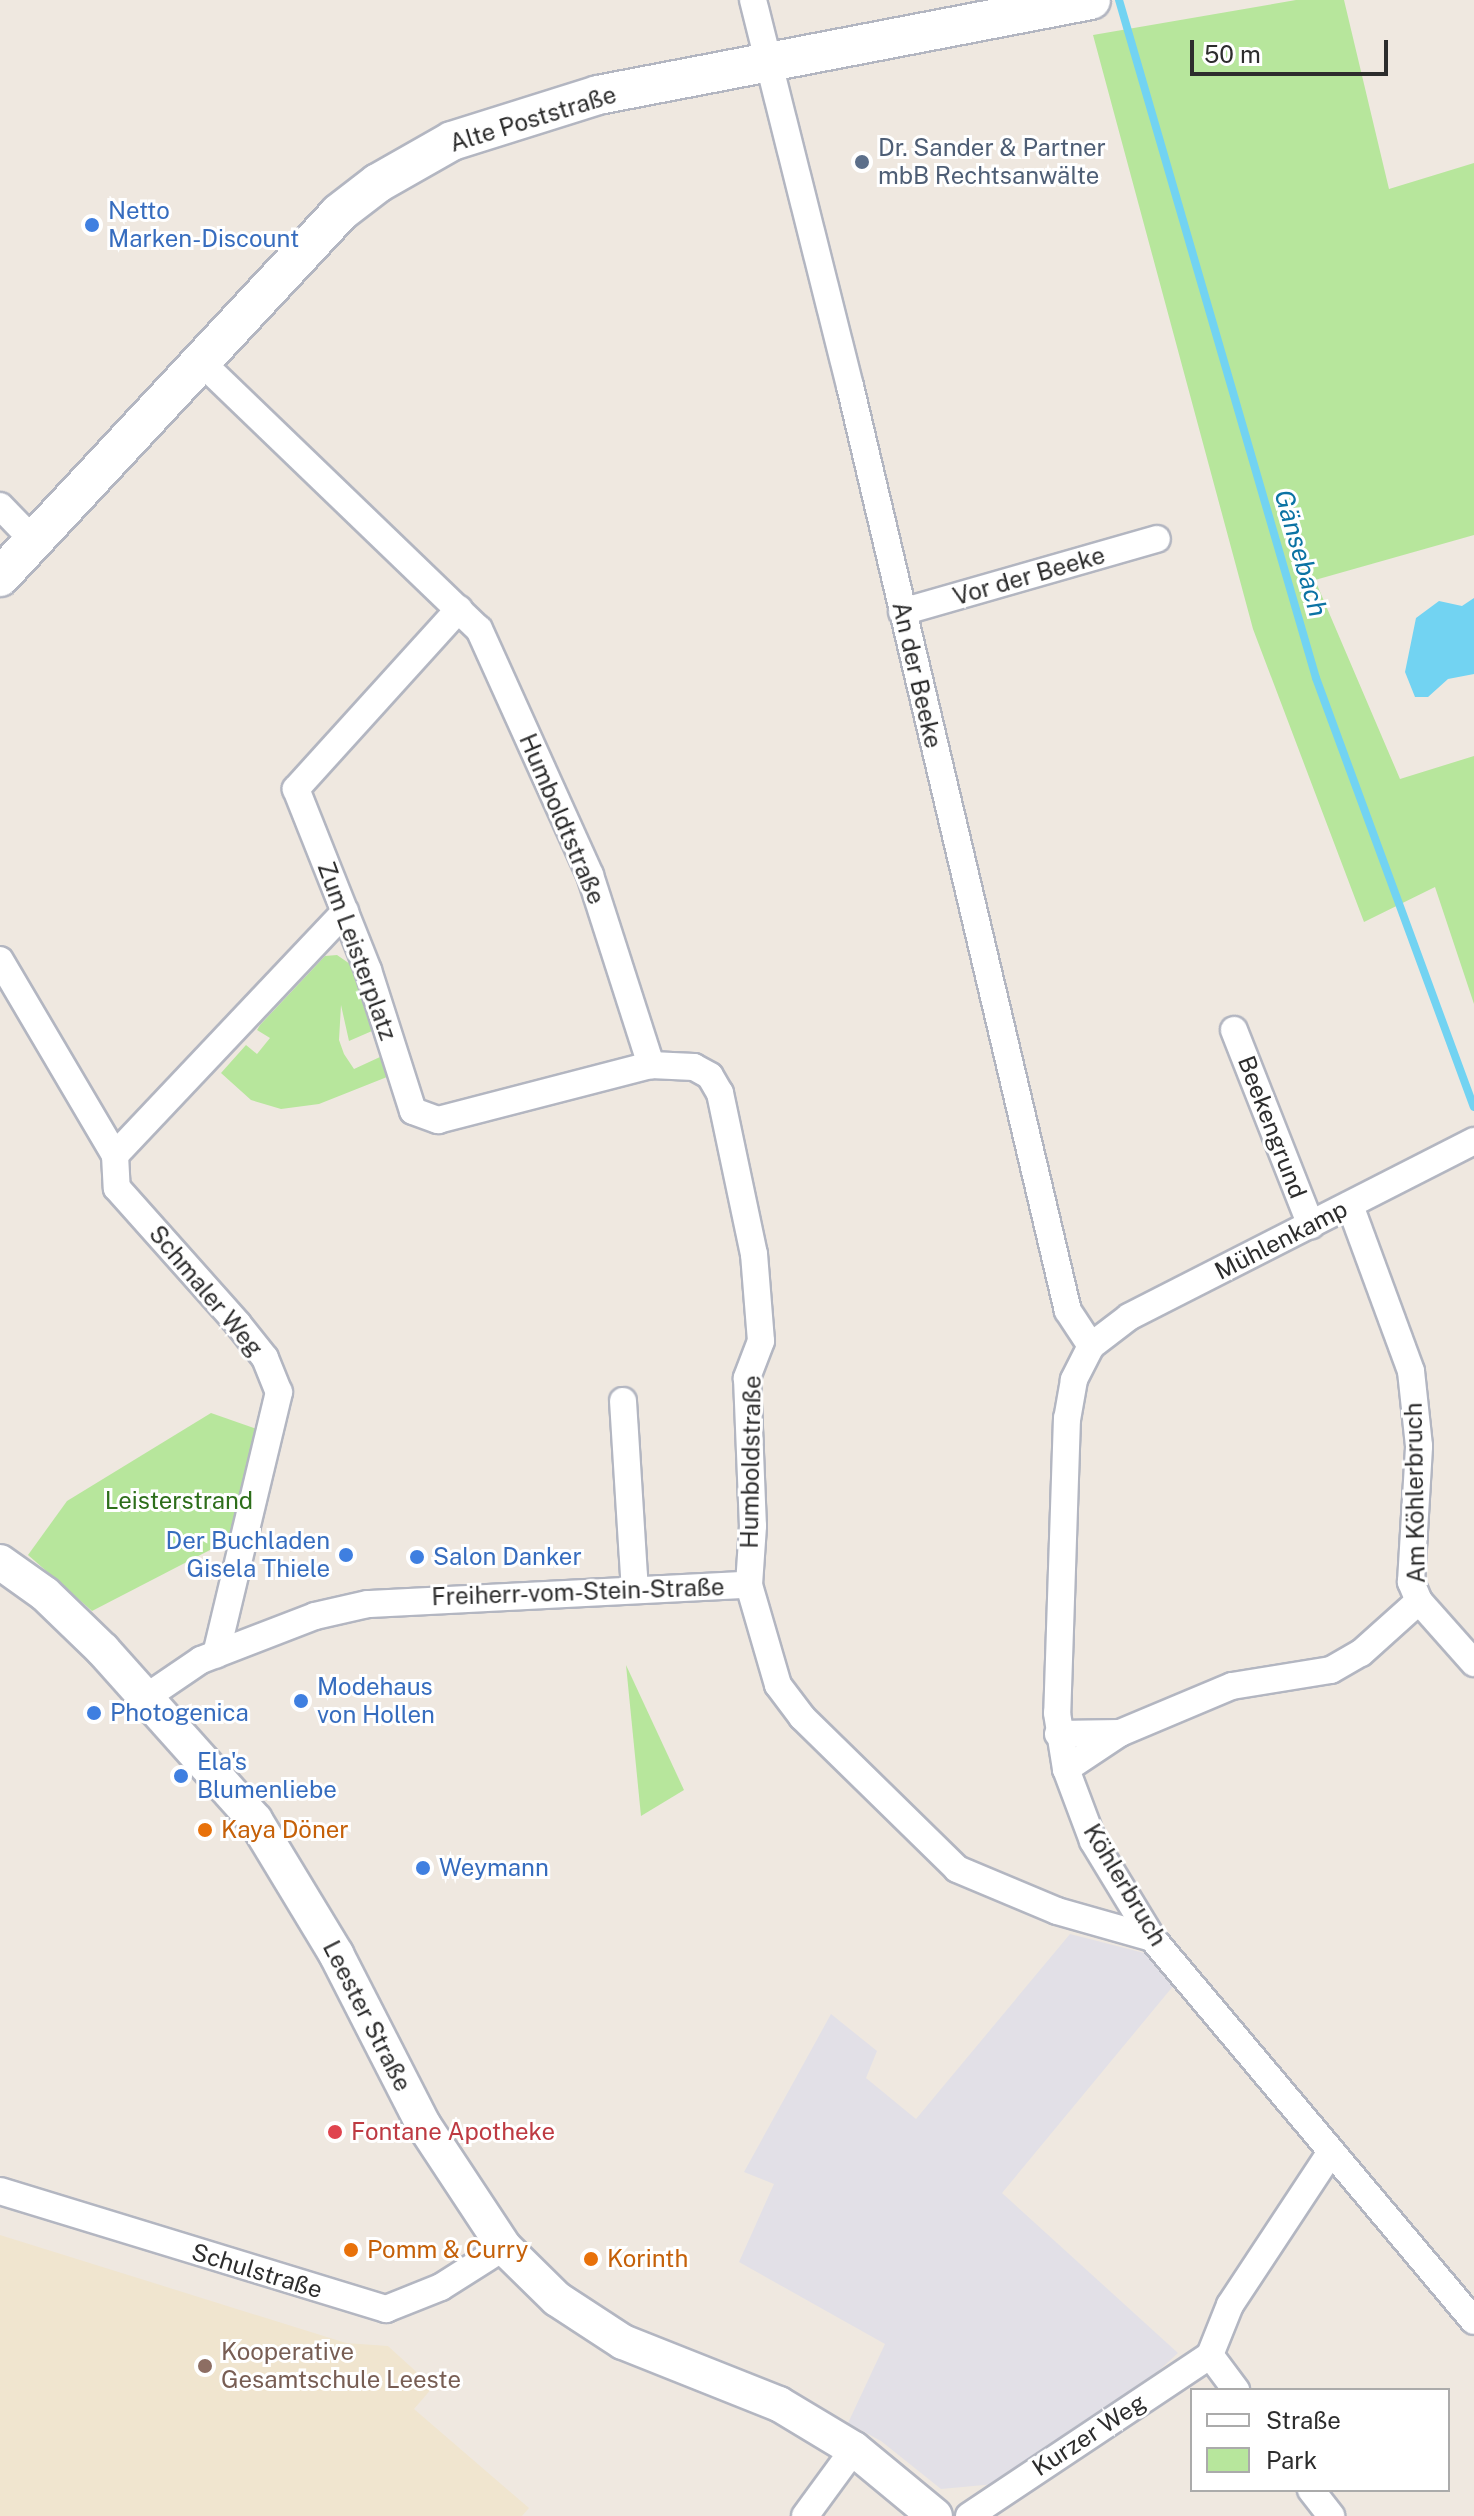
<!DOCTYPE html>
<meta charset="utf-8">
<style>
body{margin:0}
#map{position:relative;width:1474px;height:2516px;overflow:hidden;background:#efe8e0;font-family:"Public Sans",sans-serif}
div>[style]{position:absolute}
.industrial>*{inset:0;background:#e2e0e7}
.education>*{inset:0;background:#f0e5cf}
.green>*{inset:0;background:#b7e69c}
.water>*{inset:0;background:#72d3f2}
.stream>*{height:8px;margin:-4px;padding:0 4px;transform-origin:4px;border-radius:4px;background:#72d3f2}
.roads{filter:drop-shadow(2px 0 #b3b6c1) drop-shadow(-2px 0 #b3b6c1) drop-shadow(0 2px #b3b6c1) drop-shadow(0 -2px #b3b6c1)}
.minor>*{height:26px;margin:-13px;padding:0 13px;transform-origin:13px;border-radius:13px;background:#fff}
.tertiary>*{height:34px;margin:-17px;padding:0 17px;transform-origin:17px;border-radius:17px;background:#fff}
.secondary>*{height:38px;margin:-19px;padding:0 19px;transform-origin:19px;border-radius:19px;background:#fff}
.dots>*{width:22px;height:22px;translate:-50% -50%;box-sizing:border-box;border:4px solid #fff;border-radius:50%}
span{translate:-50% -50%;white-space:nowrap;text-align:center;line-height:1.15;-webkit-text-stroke:6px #fff;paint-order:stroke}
.street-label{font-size:24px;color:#2d2d2d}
.service-label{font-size:24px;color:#4e5e75}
.left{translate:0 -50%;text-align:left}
.shop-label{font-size:24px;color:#366cbe}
.right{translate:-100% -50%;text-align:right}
.park-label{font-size:24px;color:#2d6e1a}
.food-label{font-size:24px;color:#c56008}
.health-label{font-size:24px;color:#be3a42}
.education-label{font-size:24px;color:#785e54}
.water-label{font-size:26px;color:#0b73a4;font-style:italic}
.legend{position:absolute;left:1190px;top:2388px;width:260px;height:104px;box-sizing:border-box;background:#fff;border:2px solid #ababab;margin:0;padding:10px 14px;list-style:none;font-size:24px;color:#2d2d2d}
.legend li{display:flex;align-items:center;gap:16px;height:40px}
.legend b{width:40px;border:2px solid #ababab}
.scale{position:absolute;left:1190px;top:40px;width:198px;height:36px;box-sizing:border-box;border:4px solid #2d2d2d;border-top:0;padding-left:10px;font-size:24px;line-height:28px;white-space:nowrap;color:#2d2d2d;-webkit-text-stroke:6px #fff;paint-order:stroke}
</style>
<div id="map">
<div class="industrial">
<i style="clip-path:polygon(1070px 1934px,1152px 1955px,1174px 1985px,1002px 2193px,1178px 2353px,1129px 2398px,995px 2484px,941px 2489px,881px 2441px,848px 2423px,885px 2344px,739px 2262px,774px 2184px,744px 2172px,831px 2014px,877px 2051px,866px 2078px,916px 2119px)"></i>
</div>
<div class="education">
<i style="clip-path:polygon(0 2235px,346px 2343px,388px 2346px,433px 2387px,414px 2409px,529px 2508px,522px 2516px,0 2516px)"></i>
</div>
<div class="green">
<i style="clip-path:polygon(1296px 0,1344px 0,1389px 189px,1474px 163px,1474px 535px,1315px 580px,1400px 779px,1474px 756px,1474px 1004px,1435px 887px,1364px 922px,1253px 629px,1093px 35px)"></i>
<i style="clip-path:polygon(337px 955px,350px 964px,372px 1031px,349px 1041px,341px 1005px,339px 1040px,344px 1054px,354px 1069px,380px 1057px,387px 1077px,319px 1104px,281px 1109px,251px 1100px,221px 1073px,246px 1045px,257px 1054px,270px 1038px,257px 1030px,260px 1025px,325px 956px)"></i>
<i style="clip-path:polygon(211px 1413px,257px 1429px,237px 1536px,92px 1611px,28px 1555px,67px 1501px)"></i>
<i style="clip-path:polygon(626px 1665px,684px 1790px,641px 1816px)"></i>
</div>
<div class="water">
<i style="clip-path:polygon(1474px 598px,1474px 674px,1448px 679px,1428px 697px,1415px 697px,1405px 672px,1416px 618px,1439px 601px,1462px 606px)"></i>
</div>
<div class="stream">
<i style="left:1119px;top:0;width:706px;rotate:73.8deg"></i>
<i style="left:1316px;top:678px;width:457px;rotate:69.8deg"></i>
</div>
<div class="roads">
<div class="minor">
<i style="left:753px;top:0;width:398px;rotate:75.9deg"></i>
<i style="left:850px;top:386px;width:950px;rotate:76.74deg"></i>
<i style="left:1068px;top:1311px;width:42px;rotate:56.7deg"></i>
<i style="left:199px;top:360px;width:388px;rotate:43.9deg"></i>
<i style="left:479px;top:629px;width:270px;rotate:65.7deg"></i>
<i style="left:590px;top:875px;width:200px;rotate:72.2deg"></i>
<i style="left:0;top:506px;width:47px;rotate:45.9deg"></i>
<i style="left:459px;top:609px;width:243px;rotate:132.2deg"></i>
<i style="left:296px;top:789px;width:195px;rotate:68.3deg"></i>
<i style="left:368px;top:970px;width:148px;rotate:72.3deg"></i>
<i style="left:413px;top:1111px;width:27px;rotate:20deg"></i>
<i style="left:438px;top:1120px;width:220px;rotate:-14.5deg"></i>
<i style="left:651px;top:1065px;width:43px;rotate:2.7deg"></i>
<i style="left:694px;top:1067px;width:18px;rotate:29deg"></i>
<i style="left:710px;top:1076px;width:20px;rotate:60deg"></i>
<i style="left:720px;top:1093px;width:165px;rotate:78.1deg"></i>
<i style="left:754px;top:1254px;width:87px;rotate:85.4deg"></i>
<i style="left:761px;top:1341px;width:40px;rotate:111deg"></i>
<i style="left:747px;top:1378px;width:148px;rotate:87.7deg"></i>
<i style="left:753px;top:1526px;width:59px;rotate:93.9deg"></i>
<i style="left:749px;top:1585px;width:104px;rotate:73.8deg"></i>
<i style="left:778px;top:1685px;width:40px;rotate:53deg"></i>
<i style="left:802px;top:1717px;width:217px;rotate:44.4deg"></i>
<i style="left:957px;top:1869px;width:108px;rotate:22.8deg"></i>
<i style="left:1057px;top:1911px;width:99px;rotate:15.9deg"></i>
<i style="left:902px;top:612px;width:265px;rotate:-16deg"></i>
<i style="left:0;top:960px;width:226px;rotate:59.5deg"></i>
<i style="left:115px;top:1155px;width:33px;rotate:87deg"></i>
<i style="left:117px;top:1188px;width:182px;rotate:48.3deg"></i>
<i style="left:238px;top:1324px;width:43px;rotate:51.5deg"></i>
<i style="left:265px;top:1358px;width:37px;rotate:68deg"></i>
<i style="left:279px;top:1392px;width:270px;rotate:103.5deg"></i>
<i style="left:1234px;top:1030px;width:210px;rotate:68.5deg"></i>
<i style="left:1474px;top:1141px;width:387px;rotate:153deg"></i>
<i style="left:1129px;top:1317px;width:48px;rotate:142.7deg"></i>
<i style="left:1091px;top:1346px;width:38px;rotate:117deg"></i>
<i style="left:1074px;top:1380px;width:39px;rotate:100deg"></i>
<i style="left:1067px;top:1418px;width:295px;rotate:91.9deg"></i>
<i style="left:1057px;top:1713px;width:57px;rotate:80.9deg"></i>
<i style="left:1066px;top:1769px;width:77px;rotate:69.4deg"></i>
<i style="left:1093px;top:1841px;width:114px;rotate:58.7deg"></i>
<i style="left:1152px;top:1938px;width:500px;rotate:49.95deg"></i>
<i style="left:115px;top:1155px;width:335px;rotate:-46.6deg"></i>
<i style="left:623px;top:1401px;width:189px;rotate:86.4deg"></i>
<i style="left:1419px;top:1601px;width:83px;rotate:48.4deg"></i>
<i style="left:148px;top:1696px;width:64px;rotate:-34.2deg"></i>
<i style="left:201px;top:1660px;width:122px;rotate:-21.1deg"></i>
<i style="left:315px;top:1616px;width:54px;rotate:-12.8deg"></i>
<i style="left:368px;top:1604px;width:381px;rotate:-2.9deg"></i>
<i style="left:1058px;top:1734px;width:62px;rotate:-0.9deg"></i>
<i style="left:1066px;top:1769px;width:65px;rotate:-33.7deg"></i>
<i style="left:1120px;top:1733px;width:121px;rotate:-22.8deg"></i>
<i style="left:1232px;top:1686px;width:100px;rotate:-9.2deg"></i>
<i style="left:1331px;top:1670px;width:34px;rotate:-30deg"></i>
<i style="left:1361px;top:1653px;width:78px;rotate:-41.9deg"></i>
<i style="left:1419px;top:1601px;width:21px;rotate:-113deg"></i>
<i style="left:1411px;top:1582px;width:136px;rotate:-86.6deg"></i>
<i style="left:1419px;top:1446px;width:75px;rotate:-96.1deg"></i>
<i style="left:1411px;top:1371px;width:177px;rotate:-110.2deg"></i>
<i style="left:0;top:2191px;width:404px;rotate:17deg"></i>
<i style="left:386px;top:2309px;width:59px;rotate:-21.8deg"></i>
<i style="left:441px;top:2287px;width:75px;rotate:-32.4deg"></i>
<i style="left:1210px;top:2355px;width:44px;rotate:53.4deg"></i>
<i style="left:1311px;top:2490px;width:33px;rotate:52deg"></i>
<i style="left:805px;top:2516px;width:83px;rotate:-53.8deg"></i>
<i style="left:969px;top:2516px;width:290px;rotate:-33.7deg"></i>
<i style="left:1210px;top:2355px;width:54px;rotate:-68.2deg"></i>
<i style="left:1230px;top:2305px;width:183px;rotate:-56.6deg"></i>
</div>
<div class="tertiary">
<i style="left:0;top:1562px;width:55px;rotate:35.4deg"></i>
<i style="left:45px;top:1594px;width:81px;rotate:44deg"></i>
<i style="left:103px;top:1650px;width:228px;rotate:48.2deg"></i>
<i style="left:255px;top:1820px;width:157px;rotate:58.8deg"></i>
<i style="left:336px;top:1954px;width:191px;rotate:62.9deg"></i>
<i style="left:423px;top:2124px;width:147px;rotate:56.6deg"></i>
<i style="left:504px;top:2247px;width:74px;rotate:44.5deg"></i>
<i style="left:557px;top:2299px;width:79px;rotate:33.1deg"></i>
<i style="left:623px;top:2342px;width:168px;rotate:21.7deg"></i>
<i style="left:779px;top:2404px;width:87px;rotate:31deg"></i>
<i style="left:854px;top:2449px;width:105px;rotate:39.6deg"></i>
</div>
<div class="secondary">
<i style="left:0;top:577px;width:497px;rotate:-47deg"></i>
<i style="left:339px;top:213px;width:49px;rotate:-37.6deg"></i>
<i style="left:378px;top:183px;width:85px;rotate:-29.6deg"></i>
<i style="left:452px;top:141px;width:153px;rotate:-17.5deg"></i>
<i style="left:598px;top:95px;width:502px;rotate:-10.91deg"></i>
</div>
</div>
<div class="dots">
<i style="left:862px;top:162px;background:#5c6f8a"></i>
<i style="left:92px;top:225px;background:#3f7fe0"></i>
<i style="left:346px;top:1555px;background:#3f7fe0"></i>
<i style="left:417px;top:1557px;background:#3f7fe0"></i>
<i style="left:301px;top:1701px;background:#3f7fe0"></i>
<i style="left:94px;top:1713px;background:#3f7fe0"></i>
<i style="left:181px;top:1776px;background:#3f7fe0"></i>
<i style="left:205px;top:1830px;background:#e8710a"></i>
<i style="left:423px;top:1868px;background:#3f7fe0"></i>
<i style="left:335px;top:2132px;background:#e0444e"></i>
<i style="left:351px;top:2250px;background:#e8710a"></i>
<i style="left:591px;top:2259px;background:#e8710a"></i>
<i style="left:205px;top:2366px;background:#8d6e63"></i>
</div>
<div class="street-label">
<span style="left:533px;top:119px;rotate:-17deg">Alte Poststraße</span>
<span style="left:1029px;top:576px;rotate:-16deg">Vor der Beeke</span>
<span style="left:917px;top:675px;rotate:77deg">An der Beeke</span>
<span style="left:562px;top:819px;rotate:67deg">Humboldtstraße</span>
<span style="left:357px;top:951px;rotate:70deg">Zum Leisterplatz</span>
<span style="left:1272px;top:1127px;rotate:69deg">Beekengrund</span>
<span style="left:1281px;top:1240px;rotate:-27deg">Mühlenkamp</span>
<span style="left:206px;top:1291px;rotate:50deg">Schmaler Weg</span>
<span style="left:751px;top:1462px;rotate:-89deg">Humboldstraße</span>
<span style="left:1415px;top:1493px;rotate:-91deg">Am Köhlerbruch</span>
<span style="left:578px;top:1592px;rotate:-2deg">Freiherr-vom-Stein-Straße</span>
<span style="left:1125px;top:1885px;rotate:59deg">Köhlerbruch</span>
<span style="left:367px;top:2016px;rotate:63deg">Leester Straße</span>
<span style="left:257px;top:2271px;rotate:17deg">Schulstraße</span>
<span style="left:1089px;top:2435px;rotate:-33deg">Kurzer Weg</span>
</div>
<div class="service-label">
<span class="left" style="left:878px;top:162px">Dr. Sander &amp; Partner<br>mbB Rechtsanwälte</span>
</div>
<div class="shop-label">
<span class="left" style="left:108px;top:225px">Netto<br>Marken-Discount</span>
<span class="right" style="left:330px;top:1555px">Der Buchladen<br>Gisela Thiele</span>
<span class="left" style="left:433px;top:1557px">Salon Danker</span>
<span class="left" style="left:317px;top:1701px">Modehaus<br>von Hollen</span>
<span class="left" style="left:110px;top:1713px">Photogenica</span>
<span class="left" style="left:197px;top:1776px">Ela's<br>Blumenliebe</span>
<span class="left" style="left:439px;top:1868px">Weymann</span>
</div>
<div class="park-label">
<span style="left:179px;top:1501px">Leisterstrand</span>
</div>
<div class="food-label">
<span class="left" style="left:221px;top:1830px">Kaya Döner</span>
<span class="left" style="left:367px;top:2250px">Pomm &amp; Curry</span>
<span class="left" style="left:607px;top:2259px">Korinth</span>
</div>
<div class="health-label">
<span class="left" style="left:351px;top:2132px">Fontane Apotheke</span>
</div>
<div class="education-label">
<span class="left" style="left:221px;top:2366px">Kooperative<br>Gesamtschule Leeste</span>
</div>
<div class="water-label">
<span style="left:1301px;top:553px;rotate:74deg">Gänsebach</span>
</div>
<ul class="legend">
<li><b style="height:10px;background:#fff"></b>Straße</li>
<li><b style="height:22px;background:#b7e69c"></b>Park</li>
</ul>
<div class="scale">50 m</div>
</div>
